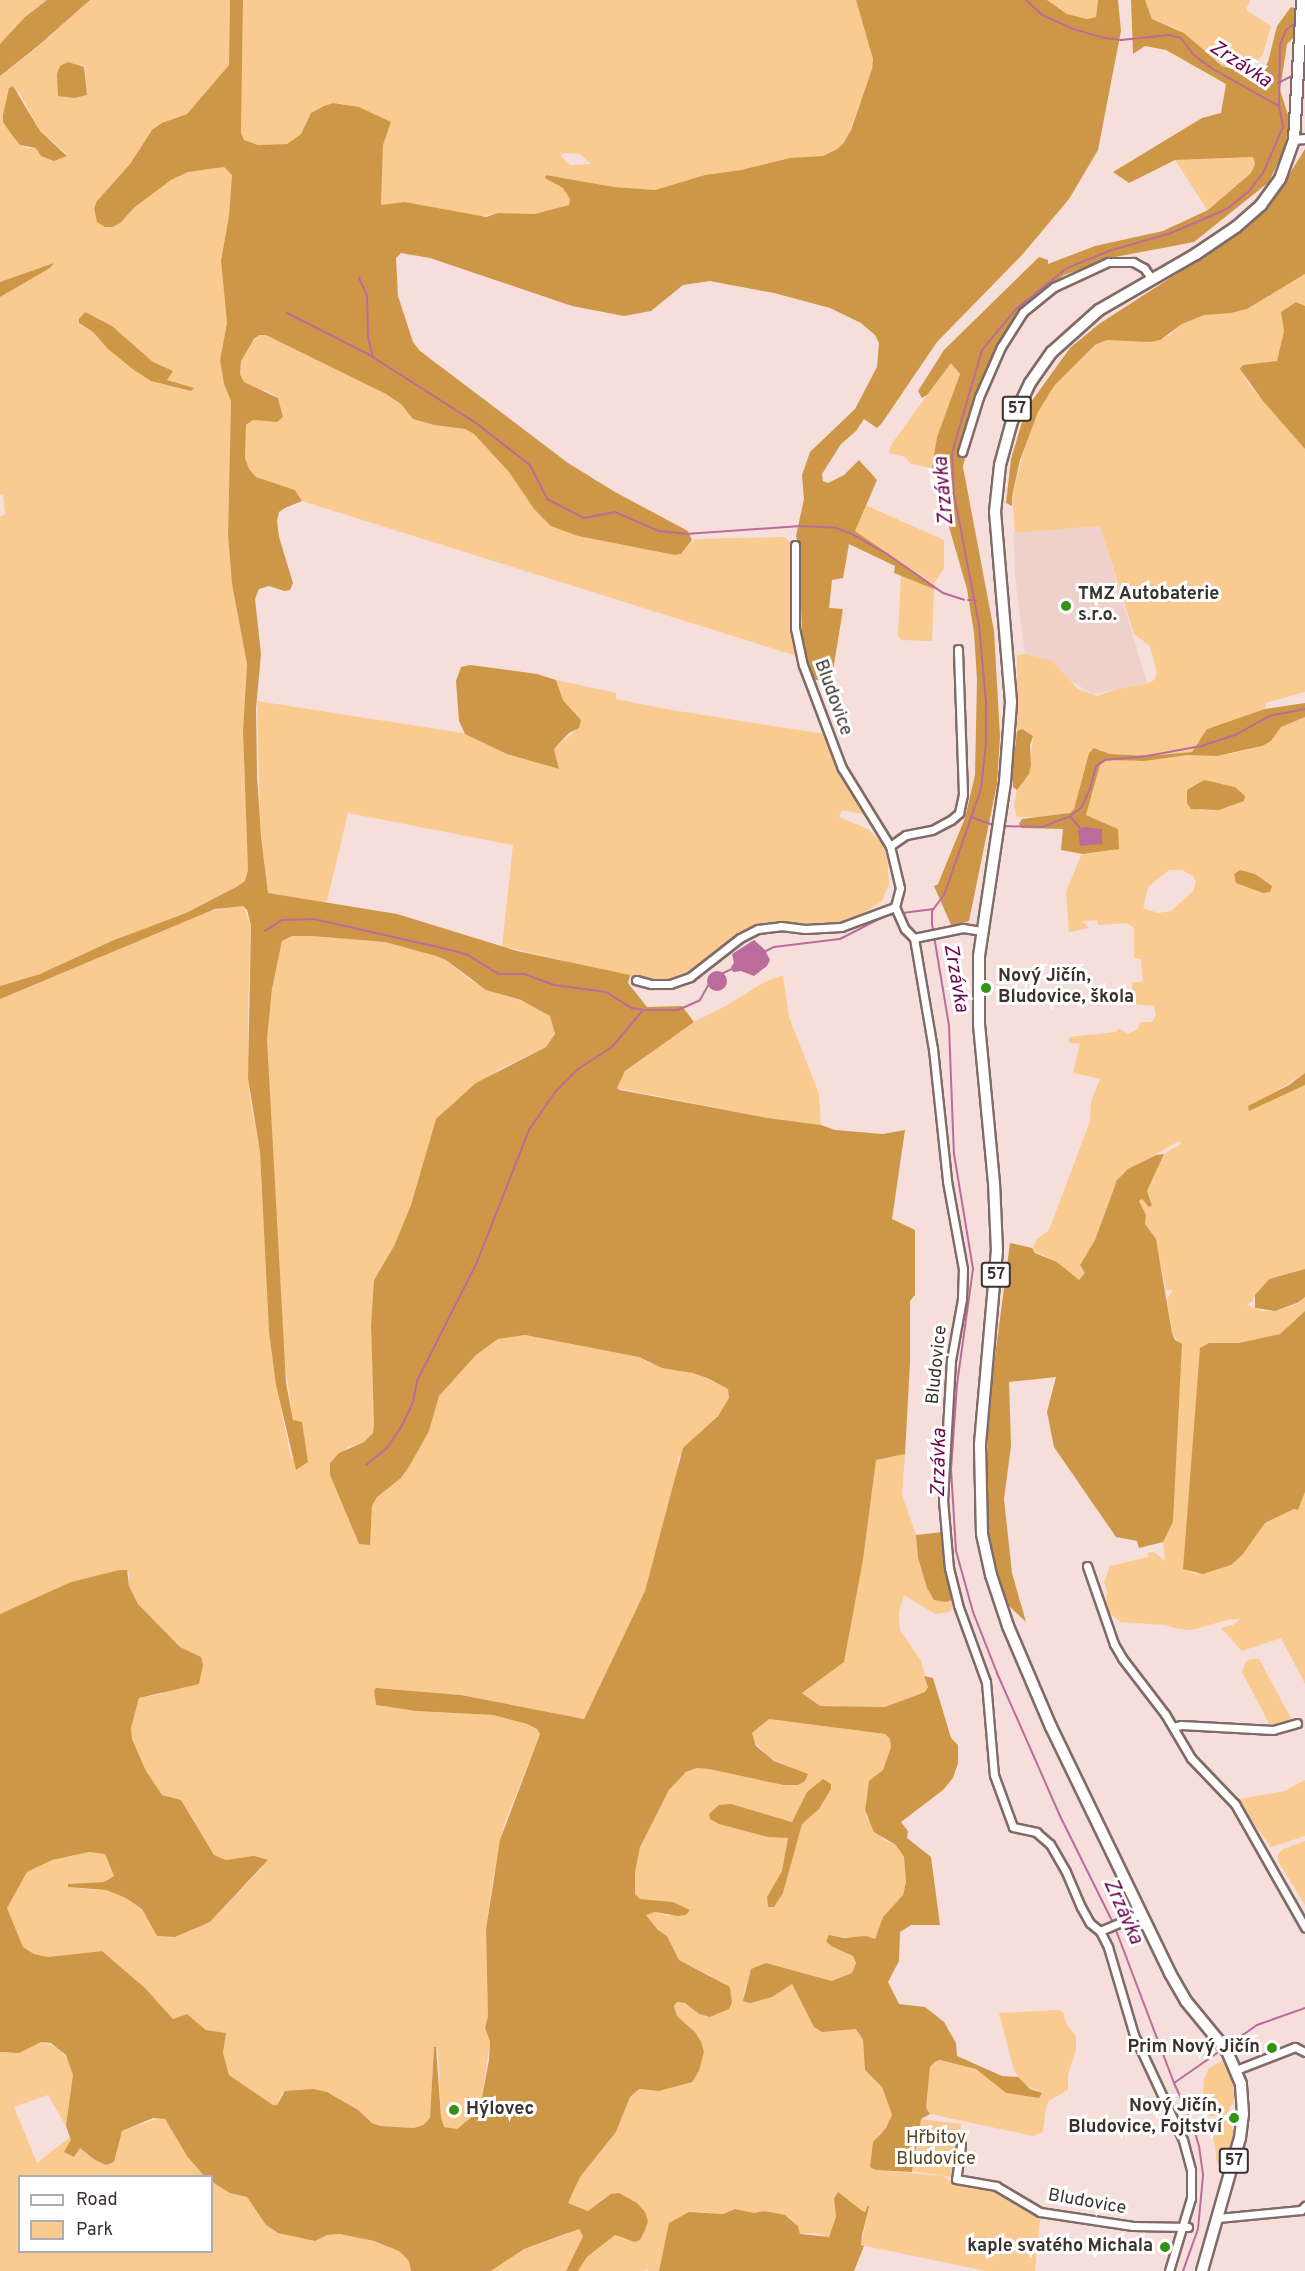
<!DOCTYPE html>
<meta charset="utf-8">
<style>
body{margin:0}
#map{position:relative;width:1305px;height:2271px;overflow:hidden;background:#f6deda;font-family:Overpass,sans-serif}
div>[style]{position:absolute}
.built>*{inset:0;background:#efd0cb}
.green>*{inset:0;background:#f9cb90}
.forest>*{inset:0;background:#ce9748}
.water>*{inset:0;background:#bb6c9a}
.round{border-radius:50%}
.stream>*{height:2px;margin:-1px;padding:0 1px;transform-origin:1px;border-radius:1px;background:#bb6c9a}
.roads{filter:drop-shadow(2px 0 #806b68) drop-shadow(-2px 0 #806b68) drop-shadow(0 2px #806b68) drop-shadow(0 -2px #806b68)}
.minor>*{height:7px;margin:-3.5px;padding:0 3.5px;transform-origin:3.5px;border-radius:3.5px;background:#fff}
.tertiary>*{height:8px;margin:-4px;padding:0 4px;transform-origin:4px;border-radius:4px;background:#fff}
.primary>*{height:10px;margin:-5px;padding:0 5px;transform-origin:5px;border-radius:5px;background:#fff}
.dots>*{width:16px;height:16px;translate:-50% -50%;box-sizing:border-box;border:3px solid #fff;border-radius:50%}
span{translate:-50% -50%;white-space:nowrap;text-align:center;line-height:1.15;-webkit-text-stroke:6px #fff;paint-order:stroke}
.shield-label span{padding:2px 4px;background:#fff;border:2px solid;border-radius:4px;-webkit-text-stroke-width:0}
.shield-label{font-size:16px;color:#3b3230;font-weight:700}
.poi-label{font-size:18px;color:#3b3230;font-weight:700}
.left{translate:0 -50%;text-align:left}
.right{translate:-100% -50%;text-align:right}
.street-label{font-size:18px;color:#3b3230}
.park-label{font-size:18px;color:#594121}
.water-label{font-size:20px;color:#69034b;font-style:italic}
.legend{position:absolute;left:18px;top:2175px;width:195px;height:78px;box-sizing:border-box;background:#fff;border:2px solid #b1adac;margin:0;padding:8px 10px;list-style:none;font-size:18px;color:#3b3230}
.legend li{display:flex;align-items:center;gap:12px;height:30px}
.legend b{width:30px;border:2px solid #b1adac}
</style>
<div id="map">
<div class="built">
<i style="clip-path:polygon(1100px 526px,1147px 683px,1093px 694px,1069px 680px,1051px 660px,1025px 654px,1016px 586px,1013px 533px)"></i>
</div>
<div class="green">
<i style="clip-path:polygon(0 0,47px 0,25px 17px,0 44px)"></i>
<i style="clip-path:polygon(evenodd,90px 0,230px 0,229px 65px,187px 114px,152px 130px,130px 164px,97px 201px,94px 208px,95px 215px,126px 217px,135px 207px,171px 180px,188px 172px,224px 167px,232px 175px,229px 215px,221px 261px,227px 323px,220px 360px,224px 384px,231px 401px,228px 535px,232px 584px,247px 664px,243px 731px,248px 870px,245px 881px,238px 886px,186px 913px,40px 974px,0 986px,0 517px,5px 514px,3px 494px,0 495px,0 297px,52px 264px,0 282px,0 76px,38px 47px,90px 0,68px 62px,85px 67px,87px 95px,67px 98px,68px 62px,90px 0,18px 90px,40px 131px,67px 154px,59px 157px,36px 148px,27px 148px,20px 145px,12px 135px,18px 90px,90px 0,79px 324px,112px 326px,153px 362px,172px 371px,167px 380px,193px 389px,191px 391px,151px 381px,108px 349px,93px 332px,79px 324px)"></i>
<i style="clip-path:polygon(evenodd,243px 0,856px 0,873px 59px,872px 69px,847px 139px,843px 145px,823px 156px,784px 159px,741px 170px,705px 175px,655px 190px,614px 187px,546px 175px,546px 178px,563px 188px,570px 199px,570px 205px,565px 208px,535px 214px,498px 213px,479px 217px,405px 202px,381px 206px,383px 145px,391px 122px,344px 104px,333px 103px,311px 113px,301px 134px,287px 144px,258px 145px,244px 140px,241px 133px,243px 0,563px 153px,580px 154px,591px 164px,570px 165px,561px 156px,563px 153px)"></i>
<i style="clip-path:polygon(1047px 0,1098px 0,1096px 17px,1087px 19px,1067px 14px)"></i>
<i style="clip-path:polygon(1145px 0,1250px 0,1246px 10px,1271px 26px,1263px 54px,1258px 61px,1250px 66px,1222px 66px,1178px 29px,1152px 19px)"></i>
<i style="clip-path:polygon(1253px 157px,1255px 164px,1251px 173px,1208px 211px,1175px 160px)"></i>
<i style="clip-path:polygon(1305px 274px,1305px 306px,1284px 331px,1277px 361px,1244px 365px,1243px 373px,1248px 383px,1305px 449px,1305px 692px,1266px 703px,1265px 709px,1207px 729px,1192px 752px,1147px 756px,1109px 754px,1099px 749px,1089px 753px,1074px 809px,1070px 813px,1055px 817px,1017px 817px,1014px 806px,1017px 790px,1029px 774px,1033px 736px,1022px 729px,1017px 731px,1017px 655px,1025px 654px,1051px 660px,1078px 689px,1097px 696px,1117px 689px,1149px 683px,1154px 680px,1157px 673px,1150px 646px,1134px 634px,1100px 526px,1015px 533px,1012px 496px,1028px 434px,1038px 412px,1054px 386px,1095px 345px,1107px 340px,1169px 336px,1182px 324px,1205px 314px,1231px 313px,1247px 309px)"></i>
<i style="clip-path:polygon(259px 335px,266px 335px,301px 351px,386px 394px,401px 404px,413px 419px,434px 425px,465px 429px,474px 434px,509px 472px,534px 509px,578px 536px,676px 555px,681px 554px,695px 539px,785px 537px,790px 543px,793px 558px,791px 623px,797px 656px,302px 501px,295px 490px,256px 477px,249px 469px,245px 458px,246px 426px,253px 420px,283px 417px,278px 397px,267px 391px,252px 388px,244px 382px,240px 374px,241px 361px,246px 350px)"></i>
<i style="clip-path:polygon(951px 362px,960px 374px,937px 437px,932px 468px,911px 464px,905px 457px,889px 453px,891px 445px)"></i>
<i style="clip-path:polygon(865px 505px,944px 540px,944px 568px,934px 584px,854px 531px)"></i>
<i style="clip-path:polygon(901px 575px,934px 589px,932px 641px,902px 640px,898px 635px)"></i>
<i style="clip-path:polygon(556px 680px,616px 693px,616px 699px,665px 709px,825px 734px,839px 769px,867px 815px,842px 810px,839px 817px,868px 829px,882px 844px,887px 856px,889px 884px,882px 901px,853px 920px,838px 924px,779px 922px,755px 926px,730px 940px,692px 972px,663px 981px,645px 980px,502px 946px,513px 845px,348px 813px,327px 901px,321px 903px,268px 893px,260px 824px,257px 701px,469px 734px,492px 747px,558px 769px,554px 749px,575px 731px,578px 716px,563px 700px)"></i>
<i style="clip-path:polygon(evenodd,1305px 717px,1305px 1073px,1265px 1098px,1265px 1103px,1305px 1085px,1305px 1269px,1269px 1279px,1255px 1295px,1252px 1302px,1247px 1305px,1262px 1311px,1275px 1311px,1297px 1304px,1305px 1297px,1305px 1311px,1280px 1334px,1239px 1343px,1188px 1571px,1197px 1574px,1256px 1536px,1265px 1523px,1294px 1509px,1298px 1510px,1305px 1492px,1305px 1684px,1281px 1638px,1242px 1651px,1221px 1628px,1233px 1625px,1240px 1619px,1231px 1619px,1191px 1630px,1178px 1629px,1165px 1625px,1121px 1622px,1109px 1613px,1106px 1607px,1107px 1590px,1104px 1582px,1110px 1566px,1148px 1557px,1148px 1553px,1154px 1552px,1165px 1561px,1163px 1542px,1173px 1522px,1180px 1344px,1172px 1333px,1167px 1299px,1173px 1290px,1166px 1290px,1159px 1255px,1145px 1224px,1146px 1217px,1139px 1201px,1142px 1199px,1149px 1206px,1152px 1202px,1147px 1191px,1164px 1154px,1182px 1143px,1179px 1141px,1123px 1173px,1114px 1187px,1095px 1240px,1080px 1265px,1085px 1273px,1079px 1280px,1057px 1262px,1032px 1250px,1036px 1240px,1049px 1230px,1090px 1121px,1091px 1101px,1100px 1079px,1073px 1073px,1080px 1044px,1069px 1043px,1069px 1037px,1116px 1032px,1119px 1028px,1128px 1034px,1138px 1029px,1140px 1022px,1152px 1022px,1156px 1015px,1154px 1006px,1133px 1004px,1132px 983px,1143px 981px,1141px 959px,1134px 958px,1134px 928px,1127px 923px,1098px 925px,1097px 920px,1082px 921px,1089px 928px,1069px 932px,1066px 892px,1081px 855px,1111px 850px,1118px 829px,1086px 815px,1100px 765px,1106px 760px,1145px 761px,1188px 755px,1230px 754px,1262px 746px,1271px 740px,1281px 727px,1305px 717px,1222px 784px,1236px 787px,1231px 807px,1198px 811px,1222px 784px,1305px 717px,1169px 870px,1182px 870px,1193px 876px,1196px 882px,1193px 891px,1171px 911px,1158px 913px,1143px 908px,1148px 887px,1169px 870px)"></i>
<i style="clip-path:polygon(232px 906px,243px 906px,251px 925px,248px 1004px,249px 1092px,260px 1152px,269px 1332px,276px 1385px,291px 1458px,302px 1464px,308px 1462px,293px 1420px,282px 1345px,267px 1039px,272px 989px,282px 941px,292px 936px,311px 936px,385px 942px,436px 956px,446px 960px,470px 980px,491px 991px,534px 1005px,550px 1016px,554px 1025px,554px 1039px,546px 1047px,500px 1069px,436px 1119px,411px 1205px,394px 1246px,374px 1280px,371px 1325px,374px 1425px,373px 1433px,364px 1442px,348px 1447px,330px 1463px,330px 1475px,359px 1544px,371px 1528px,372px 1506px,377px 1497px,401px 1478px,439px 1396px,476px 1355px,498px 1339px,525px 1335px,639px 1357px,649px 1363px,694px 1373px,729px 1389px,729px 1398px,724px 1408px,678px 1458px,676px 1479px,645px 1591px,584px 1719px,461px 1695px,377px 1688px,374px 1691px,376px 1705px,416px 1711px,493px 1715px,527px 1724px,537px 1729px,540px 1734px,504px 1825px,493px 1878px,486px 1929px,488px 2016px,485px 2028px,490px 2041px,481px 2102px,474px 2115px,457px 2129px,444px 2128px,441px 2117px,438px 2049px,434px 2048px,430px 2118px,423px 2125px,414px 2128px,380px 2126px,372px 2123px,358px 2110px,327px 2092px,314px 2089px,281px 2095px,277px 2105px,273px 2105px,229px 2075px,223px 2053px,226px 2033px,206px 2030px,187px 2014px,173px 2019px,145px 1988px,102px 1951px,48px 1957px,34px 1954px,23px 1947px,7px 1908px,27px 1872px,52px 1860px,89px 1852px,105px 1854px,114px 1876px,104px 1882px,68px 1884px,82px 1889px,106px 1890px,126px 1898px,142px 1909px,157px 1936px,175px 1937px,210px 1922px,264px 1866px,226px 1860px,214px 1855px,181px 1800px,162px 1795px,146px 1771px,132px 1739px,131px 1728px,134px 1707px,139px 1698px,161px 1694px,201px 1657px,180px 1647px,138px 1604px,129px 1586px,129px 1573px,119px 1570px,71px 1582px,0 1614px,0 999px,200px 914px)"></i>
<i style="clip-path:polygon(783px 975px,789px 1017px,819px 1094px,821px 1125px,768px 1118px,617px 1088px,625px 1071px,652px 1050px,689px 1024px,724px 1007px,763px 983px)"></i>
<i style="clip-path:polygon(905px 1454px,902px 1495px,916px 1535px,918px 1558px,927px 1588px,934px 1600px,952px 1600px,953px 1607px,950px 1612px,935px 1614px,904px 1595px,903px 1598px,899px 1613px,900px 1630px,921px 1661px,928px 1687px,925px 1692px,885px 1707px,820px 1706px,802px 1693px,844px 1662px,863px 1560px,876px 1460px)"></i>
<i style="clip-path:polygon(1251px 1659px,1259px 1659px,1293px 1722px,1271px 1727px,1242px 1672px,1246px 1661px)"></i>
<i style="clip-path:polygon(evenodd,769px 1719px,885px 1734px,890px 1739px,891px 1747px,883px 1770px,867px 1794px,865px 1810px,866px 1817px,884px 1840px,896px 1845px,904px 1857px,906px 1882px,903px 1895px,883px 1917px,875px 1939px,829px 1936px,831px 1946px,853px 1956px,856px 1963px,852px 1973px,832px 1981px,766px 1963px,751px 1969px,743px 1996px,784px 1989px,792px 1984px,814px 2027px,822px 2032px,856px 2029px,863px 2040px,865px 2070px,882px 2087px,892px 2116px,886px 2128px,878px 2135px,876px 2170px,943px 2176px,913px 2171px,921px 2119px,961px 2124px,954px 2177px,944px 2176px,948px 2180px,989px 2189px,1037px 2216px,1040px 2220px,1035px 2271px,986px 2271px,861px 2245px,869px 2207px,865px 2212px,861px 2210px,838px 2193px,834px 2196px,836px 2217px,829px 2237px,815px 2233px,800px 2234px,798px 2226px,789px 2217px,764px 2211px,754px 2213px,735px 2209px,723px 2214px,699px 2212px,664px 2247px,659px 2271px,648px 2271px,647px 2268px,644px 2271px,578px 2271px,587px 2257px,615px 2235px,627px 2241px,602px 2199px,597px 2207px,588px 2211px,568px 2203px,580px 2177px,616px 2132px,630px 2097px,638px 2089px,659px 2091px,695px 2032px,677px 2016px,674px 2006px,677px 2002px,685px 2003px,699px 2014px,724px 1986px,711px 1976px,679px 1960px,667px 1936px,658px 1930px,646px 1914px,655px 1912px,668px 1916px,682px 1908px,673px 1902px,640px 1899px,635px 1894px,635px 1872px,640px 1847px,669px 1790px,683px 1774px,697px 1768px,709px 1769px,783px 1785px,796px 1770px,767px 1756px,752px 1738px,752px 1733px,769px 1719px,828px 1782px,832px 1787px,802px 1824px,799px 1832px,783px 1893px,774px 1906px,768px 1907px,767px 1897px,782px 1871px,788px 1838px,768px 1837px,719px 1824px,751px 1810px,792px 1822px,807px 1792px,828px 1782px)"></i>
<i style="clip-path:polygon(1305px 1780px,1305px 1836px,1271px 1847px,1239px 1803px,1240px 1799px,1285px 1791px)"></i>
<i style="clip-path:polygon(1305px 1841px,1305px 1905px,1278px 1861px,1278px 1855px,1283px 1849px)"></i>
<i style="clip-path:polygon(1059px 2010px,1063px 2012px,1067px 2025px,1076px 2036px,1076px 2050px,1068px 2075px,1068px 2090px,1049px 2101px,1046px 2108px,1043px 2132px,1033px 2136px,930px 2114px,926px 2109px,930px 2067px,940px 2060px,976px 2069px,1006px 2093px,1039px 2098px,1039px 2091px,1023px 2084px,1014px 2070px,999px 2013px)"></i>
<i style="clip-path:polygon(41px 2042px,58px 2047px,71px 2064px,73px 2075px,66px 2126px,48px 2095px,14px 2107px,37px 2163px,70px 2137px,71px 2140px,65px 2152px,74px 2157px,80px 2148px,95px 2160px,106px 2165px,117px 2154px,117px 2142px,122px 2131px,159px 2118px,165px 2119px,187px 2156px,204px 2176px,20px 2176px,20px 2252px,212px 2252px,212px 2182px,230px 2193px,247px 2197px,266px 2225px,278px 2233px,315px 2241px,327px 2235px,340px 2234px,374px 2241px,399px 2251px,409px 2261px,411px 2271px,0 2271px,0 2052px,9px 2053px,26px 2049px)"></i>
<i style="clip-path:polygon(1224px 2060px,1234px 2088px,1234px 2103px,1230px 2107px,1228px 2115px,1210px 2116px,1203px 2093px,1204px 2080px,1209px 2068px)"></i>
<i style="clip-path:polygon(1211px 2119px,1230px 2120px,1233px 2126px,1231px 2129px,1234px 2130px,1228px 2159px,1221px 2166px,1217px 2163px)"></i>
<i style="clip-path:polygon(576px 2228px,581px 2230px,583px 2236px,566px 2271px,491px 2271px,524px 2249px,568px 2234px)"></i>
</div>
<div class="forest">
<i style="clip-path:polygon(47px 0,90px 0,38px 46px,0 76px,0 44px,25px 17px)"></i>
<i style="clip-path:polygon(230px 0,243px 0,241px 133px,244px 140px,258px 145px,287px 144px,301px 134px,311px 113px,324px 106px,333px 103px,359px 107px,391px 122px,383px 145px,381px 205px,405px 202px,486px 217px,498px 213px,535px 214px,569px 205px,570px 199px,563px 188px,545px 178px,546px 175px,614px 187px,655px 190px,705px 175px,741px 170px,790px 158px,823px 156px,837px 149px,843px 144px,851px 130px,872px 69px,873px 59px,856px 0,1047px 0,1067px 14px,1087px 19px,1096px 17px,1098px 0,1118px 0,1121px 31px,1098px 150px,1069px 199px,1022px 255px,937px 342px,882px 423px,877px 428px,864px 419px,856px 431px,841px 444px,822px 474px,823px 481px,828px 483px,844px 475px,859px 460px,877px 480px,855px 531px,935px 586px,934px 589px,894px 573px,895px 566px,849px 544px,843px 578px,832px 580px,829px 608px,843px 609px,831px 683px,813px 679px,802px 636px,799px 546px,796px 536px,804px 499px,802px 475px,810px 452px,855px 409px,877px 367px,879px 343px,875px 335px,861px 323px,830px 308px,774px 293px,710px 281px,683px 285px,651px 311px,624px 316px,572px 306px,430px 258px,401px 253px,396px 258px,398px 296px,413px 342px,420px 351px,568px 463px,615px 492px,688px 531px,692px 540px,681px 554px,675px 555px,578px 536px,551px 526px,534px 509px,509px 472px,474px 434px,465px 429px,434px 425px,413px 419px,401px 404px,386px 394px,266px 335px,259px 335px,254px 339px,241px 361px,240px 374px,244px 382px,278px 398px,283px 417px,277px 422px,253px 420px,246px 425px,245px 458px,249px 469px,256px 477px,295px 490px,302px 501px,285px 508px,279px 512px,277px 521px,279px 537px,293px 583px,290px 590px,284px 591px,269px 586px,259px 589px,255px 599px,261px 654px,256px 708px,257px 776px,261px 836px,268px 893px,397px 914px,517px 951px,630px 975px,628px 983px,647px 1007px,682px 1006px,694px 1022px,625px 1071px,617px 1088px,620px 1090px,768px 1118px,821px 1125px,835px 1130px,883px 1134px,905px 1130px,892px 1219px,915px 1230px,915px 1295px,910px 1301px,910px 1362px,905px 1454px,876px 1460px,863px 1560px,844px 1662px,802px 1693px,820px 1706px,885px 1707px,925px 1692px,928px 1687px,924px 1676px,933px 1678px,951px 1738px,958px 1745px,958px 1763px,953px 1778px,943px 1790px,901px 1822px,908px 1831px,907px 1838px,931px 1857px,940px 1925px,911px 1925px,900px 1932px,899px 1961px,888px 1982px,899px 2004px,925px 2007px,944px 2022px,956px 2043px,957px 2056px,1002px 2076px,1018px 2077px,1030px 2089px,1042px 2093px,1039px 2098px,1006px 2093px,976px 2069px,940px 2060px,935px 2062px,930px 2067px,926px 2108px,930px 2114px,921px 2119px,912px 2172px,876px 2170px,870px 2167px,873px 2142px,886px 2128px,892px 2115px,882px 2087px,865px 2070px,863px 2040px,856px 2029px,822px 2032px,814px 2027px,792px 1984px,772px 1997px,750px 2003px,743px 2001px,751px 1969px,766px 1963px,832px 1981px,852px 1973px,856px 1963px,853px 1956px,831px 1946px,826px 1941px,829px 1935px,844px 1938px,866px 1936px,875px 1939px,883px 1917px,903px 1895px,906px 1882px,904px 1857px,896px 1845px,874px 1832px,865px 1810px,869px 1781px,883px 1770px,891px 1747px,890px 1739px,885px 1734px,769px 1719px,752px 1733px,756px 1746px,774px 1761px,808px 1774px,805px 1781px,798px 1785px,783px 1785px,709px 1769px,697px 1768px,686px 1772px,669px 1790px,640px 1847px,635px 1872px,635px 1894px,640px 1899px,673px 1902px,690px 1910px,686px 1915px,678px 1916px,655px 1912px,646px 1915px,658px 1930px,667px 1936px,679px 1960px,730px 1987px,732px 2002px,729px 2009px,710px 2017px,699px 2014px,685px 2003px,677px 2002px,674px 2006px,677px 2016px,695px 2032px,701px 2042px,704px 2052px,699px 2071px,692px 2082px,659px 2091px,639px 2089px,630px 2097px,616px 2132px,580px 2177px,568px 2203px,588px 2211px,611px 2194px,619px 2193px,637px 2203px,645px 2212px,648px 2221px,645px 2230px,640px 2240px,635px 2242px,615px 2235px,587px 2257px,578px 2271px,566px 2271px,583px 2236px,579px 2229px,524px 2249px,491px 2271px,411px 2271px,409px 2261px,399px 2251px,374px 2241px,340px 2234px,327px 2235px,315px 2241px,278px 2233px,266px 2225px,247px 2197px,230px 2193px,212px 2182px,212px 2176px,204px 2176px,187px 2156px,165px 2119px,153px 2118px,122px 2131px,114px 2162px,106px 2165px,95px 2160px,80px 2148px,74px 2157px,64px 2152px,71px 2140px,66px 2126px,73px 2075px,66px 2055px,51px 2043px,41px 2042px,19px 2053px,0 2052px,0 1614px,71px 1582px,119px 1570px,127px 1570px,129px 1586px,138px 1604px,180px 1647px,201px 1657px,203px 1665px,199px 1684px,139px 1698px,131px 1728px,132px 1739px,146px 1771px,162px 1795px,181px 1800px,214px 1855px,226px 1860px,254px 1856px,268px 1860px,210px 1922px,175px 1937px,157px 1936px,142px 1909px,126px 1898px,106px 1890px,68px 1887px,68px 1884px,104px 1882px,114px 1876px,105px 1854px,89px 1852px,52px 1860px,27px 1872px,7px 1908px,23px 1947px,34px 1954px,48px 1957px,102px 1951px,145px 1988px,173px 2019px,187px 2014px,206px 2030px,226px 2033px,223px 2053px,229px 2075px,273px 2105px,277px 2105px,285px 2091px,314px 2089px,327px 2092px,358px 2110px,372px 2123px,380px 2126px,414px 2128px,423px 2125px,430px 2118px,434px 2047px,436px 2047px,441px 2117px,444px 2127px,457px 2129px,474px 2115px,481px 2102px,489px 2060px,490px 2041px,485px 2028px,488px 2016px,486px 1929px,500px 1840px,540px 1734px,537px 1729px,527px 1724px,493px 1715px,416px 1711px,376px 1705px,374px 1691px,376px 1688px,461px 1695px,584px 1719px,645px 1591px,683px 1448px,718px 1416px,729px 1398px,728px 1389px,707px 1378px,693px 1373px,662px 1368px,639px 1357px,525px 1335px,498px 1339px,476px 1355px,439px 1396px,429px 1431px,410px 1465px,401px 1478px,377px 1497px,372px 1506px,370px 1545px,359px 1544px,330px 1475px,330px 1463px,339px 1453px,364px 1442px,373px 1433px,374px 1425px,371px 1325px,374px 1280px,394px 1246px,411px 1205px,436px 1119px,476px 1083px,546px 1047px,555px 1034px,550px 1016px,521px 1000px,486px 990px,446px 960px,436px 956px,385px 942px,311px 936px,292px 936px,282px 941px,272px 989px,267px 1039px,286px 1383px,293px 1420px,302px 1422px,308px 1462px,296px 1470px,276px 1385px,269px 1332px,260px 1152px,248px 1078px,251px 925px,247px 910px,243px 906px,215px 909px,0 999px,0 986px,40px 974px,112px 941px,186px 913px,238px 886px,245px 881px,248px 870px,243px 731px,247px 664px,232px 584px,228px 535px,231px 401px,224px 384px,220px 360px,227px 323px,221px 261px,229px 215px,232px 175px,224px 167px,188px 172px,171px 180px,135px 207px,120px 223px,112px 227px,105px 227px,97px 222px,94px 208px,97px 201px,130px 164px,152px 130px,162px 123px,187px 114px,229px 65px)"></i>
<i style="clip-path:polygon(1131px 0,1145px 0,1152px 19px,1184px 33px,1222px 66px,1248px 73px,1263px 71px,1268px 62px,1277px 26px,1291px 7px,1295px 8px,1295px 36px,1287px 44px,1280px 90px,1290px 121px,1284px 149px,1269px 182px,1194px 242px,1115px 257px,1064px 275px,1021px 310px,1001px 338px,970px 433px,963px 467px,994px 631px,1000px 737px,997px 784px,969px 921px,952px 927px,934px 886px,938px 884px,965px 818px,975px 775px,977px 680px,974px 633px,967px 589px,932px 468px,937px 437px,960px 374px,951px 363px,927px 395px,922px 398px,918px 391px,944px 350px,1039px 257px,1048px 260px,1048px 264px,1095px 246px,1163px 231px,1208px 210px,1251px 173px,1255px 164px,1253px 157px,1175px 160px,1129px 183px,1113px 172px,1202px 118px,1221px 113px,1226px 84px,1166px 50px,1145px 46px,1133px 54px)"></i>
<i style="clip-path:polygon(68px 62px,84px 67px,87px 95px,74px 98px,58px 96px,57px 74px,60px 66px)"></i>
<i style="clip-path:polygon(13px 86px,40px 131px,67px 156px,54px 161px,41px 156px,36px 148px,20px 145px,12px 135px,3px 122px,3px 115px,9px 88px)"></i>
<i style="clip-path:polygon(1305px 149px,1305px 274px,1247px 309px,1231px 313px,1204px 315px,1182px 324px,1160px 340px,1150px 342px,1107px 340px,1095px 345px,1054px 386px,1038px 412px,1020px 460px,1012px 496px,1012px 506px,1006px 503px,1011px 459px,1026px 409px,1070px 348px,1099px 324px,1243px 231px,1274px 199px)"></i>
<i style="clip-path:polygon(54px 263px,50px 268px,0 297px,0 282px)"></i>
<i style="clip-path:polygon(1296px 302px,1305px 306px,1305px 449px,1263px 401px,1240px 369px,1243px 365px,1277px 361px,1284px 331px,1281px 312px)"></i>
<i style="clip-path:polygon(85px 312px,112px 326px,153px 362px,173px 371px,167px 380px,194px 388px,191px 391px,151px 381px,134px 370px,108px 349px,93px 332px,79px 323px,79px 319px)"></i>
<i style="clip-path:polygon(470px 665px,537px 674px,556px 680px,563px 700px,581px 720px,579px 728px,569px 733px,554px 749px,559px 769px,507px 754px,465px 734px,459px 721px,456px 681px,461px 667px)"></i>
<i style="clip-path:polygon(1305px 703px,1305px 717px,1281px 727px,1271px 741px,1262px 746px,1217px 756px,1188px 755px,1145px 761px,1106px 760px,1100px 765px,1086px 815px,1118px 829px,1119px 849px,1083px 854px,1061px 850px,1063px 829px,1022px 828px,1019px 824px,1022px 819px,1070px 813px,1074px 809px,1089px 753px,1094px 748px,1110px 754px,1147px 756px,1192px 752px,1207px 729px,1265px 709px)"></i>
<i style="clip-path:polygon(1022px 729px,1033px 736px,1030px 745px,1031px 765px,1029px 774px,1017px 790px,1013px 787px,1012px 773px,1017px 731px)"></i>
<i style="clip-path:polygon(1204px 780px,1235px 787px,1245px 796px,1244px 801px,1219px 810px,1191px 809px,1187px 803px,1187px 790px)"></i>
<i style="clip-path:polygon(1240px 870px,1255px 874px,1272px 886px,1270px 892px,1263px 893px,1236px 883px,1234px 874px)"></i>
<i style="clip-path:polygon(1305px 1073px,1305px 1085px,1249px 1111px,1248px 1106px,1289px 1085px)"></i>
<i style="clip-path:polygon(1164px 1154px,1147px 1191px,1152px 1205px,1149px 1207px,1142px 1199px,1139px 1201px,1146px 1215px,1145px 1224px,1156px 1239px,1172px 1333px,1175px 1340px,1182px 1344px,1173px 1522px,1163px 1542px,1139px 1548px,1137px 1541px,1116px 1537px,1054px 1447px,1047px 1412px,1056px 1377px,1009px 1382px,1011px 1446px,1004px 1499px,1012px 1573px,1026px 1622px,1008px 1605px,993px 1564px,985px 1515px,989px 1402px,1010px 1243px,1032px 1248px,1035px 1253px,1057px 1262px,1079px 1280px,1085px 1273px,1080px 1265px,1095px 1240px,1117px 1180px,1128px 1169px,1156px 1155px)"></i>
<i style="clip-path:polygon(1305px 1269px,1305px 1297px,1297px 1303px,1275px 1311px,1255px 1308px,1255px 1295px,1269px 1279px)"></i>
<i style="clip-path:polygon(1305px 1311px,1305px 1492px,1298px 1510px,1294px 1509px,1265px 1523px,1243px 1554px,1231px 1565px,1203px 1574px,1183px 1569px,1200px 1348px,1209px 1343px,1239px 1343px,1280px 1334px)"></i>
<i style="clip-path:polygon(942px 1532px,952px 1600px,946px 1602px,934px 1600px,927px 1588px,918px 1558px,916px 1535px)"></i>
<i style="clip-path:polygon(823px 1779px,831px 1784px,831px 1789px,819px 1809px,802px 1824px,783px 1893px,774px 1907px,768px 1907px,767px 1897px,782px 1871px,788px 1838px,768px 1837px,719px 1824px,710px 1819px,709px 1814px,719px 1805px,731px 1804px,792px 1822px,807px 1792px)"></i>
<i style="clip-path:polygon(838px 2192px,861px 2210px,865px 2212px,868px 2205px,869px 2207px,862px 2235px,861px 2245px,864px 2246px,854px 2271px,659px 2271px,669px 2223px,689px 2212px,723px 2214px,735px 2209px,754px 2213px,764px 2211px,785px 2215px,798px 2226px,800px 2234px,829px 2237px,836px 2217px,834px 2198px)"></i>
</div>
<div class="water">
<i style="clip-path:polygon(1084px 827px,1102px 829px,1102px 844px,1080px 846px,1078px 830px)"></i>
<i style="clip-path:polygon(754px 940px,765px 950px,770px 960px,767px 966px,754px 976px,741px 971px,733px 972px,731px 967px,734px 963px,732px 954px)"></i>
<i class="round" style="left:707px;top:971px;width:20px;height:20px"></i>
</div>
<div class="stream">
<i style="left:1026px;top:0;width:22px;rotate:43deg"></i>
<i style="left:1042px;top:15px;width:34px;rotate:24deg"></i>
<i style="left:1073px;top:29px;width:33px;rotate:16deg"></i>
<i style="left:1105px;top:38px;width:16px;rotate:7deg"></i>
<i style="left:1121px;top:40px;width:48px;rotate:-5.9deg"></i>
<i style="left:1169px;top:35px;width:12px;rotate:14deg"></i>
<i style="left:1181px;top:38px;width:21px;rotate:53deg"></i>
<i style="left:1194px;top:55px;width:21px;rotate:37deg"></i>
<i style="left:1211px;top:68px;width:78px;rotate:29.2deg"></i>
<i style="left:1279px;top:106px;width:21px;rotate:79deg"></i>
<i style="left:1283px;top:127px;width:50px;rotate:113.5deg"></i>
<i style="left:1263px;top:173px;width:24px;rotate:128deg"></i>
<i style="left:1248px;top:192px;width:27px;rotate:141deg"></i>
<i style="left:1227px;top:209px;width:61px;rotate:156.8deg"></i>
<i style="left:1171px;top:233px;width:65px;rotate:163.8deg"></i>
<i style="left:1109px;top:251px;width:45px;rotate:158deg"></i>
<i style="left:1067px;top:268px;width:65px;rotate:141.2deg"></i>
<i style="left:1016px;top:309px;width:53px;rotate:129.7deg"></i>
<i style="left:982px;top:350px;width:107px;rotate:106.2deg"></i>
<i style="left:952px;top:453px;width:41px;rotate:87.2deg"></i>
<i style="left:954px;top:494px;width:133px;rotate:79.2deg"></i>
<i style="left:979px;top:625px;width:77px;rotate:84.8deg"></i>
<i style="left:986px;top:702px;width:41px;rotate:90deg"></i>
<i style="left:986px;top:743px;width:46px;rotate:96.2deg"></i>
<i style="left:981px;top:789px;width:112px;rotate:109.2deg"></i>
<i style="left:944px;top:895px;width:20px;rotate:127deg"></i>
<i style="left:932px;top:911px;width:13px;rotate:90deg"></i>
<i style="left:932px;top:924px;width:103px;rotate:80.5deg"></i>
<i style="left:949px;top:1026px;width:128px;rotate:87.8deg"></i>
<i style="left:954px;top:1154px;width:117px;rotate:80.6deg"></i>
<i style="left:973px;top:1269px;width:116px;rotate:97.9deg"></i>
<i style="left:957px;top:1384px;width:85px;rotate:94deg"></i>
<i style="left:951px;top:1469px;width:82px;rotate:86.5deg"></i>
<i style="left:956px;top:1551px;width:63px;rotate:74.4deg"></i>
<i style="left:973px;top:1612px;width:66px;rotate:68.5deg"></i>
<i style="left:997px;top:1673px;width:156px;rotate:66.2deg"></i>
<i style="left:1060px;top:1816px;width:122px;rotate:63.6deg"></i>
<i style="left:1114px;top:1925px;width:169px;rotate:69.2deg"></i>
<i style="left:1174px;top:2083px;width:41px;rotate:65.3deg"></i>
<i style="left:1191px;top:2120px;width:27px;rotate:73deg"></i>
<i style="left:1199px;top:2146px;width:30px;rotate:82deg"></i>
<i style="left:1203px;top:2176px;width:53px;rotate:95.4deg"></i>
<i style="left:1198px;top:2229px;width:45px;rotate:109.7deg"></i>
<i style="left:1278px;top:83px;width:18px;rotate:-27deg"></i>
<i style="left:1279px;top:106px;width:61px;rotate:-89.1deg"></i>
<i style="left:1280px;top:45px;width:16px;rotate:-68deg"></i>
<i style="left:1286px;top:30px;width:15px;rotate:-37deg"></i>
<i style="left:359px;top:278px;width:19px;rotate:65deg"></i>
<i style="left:367px;top:295px;width:42px;rotate:88.6deg"></i>
<i style="left:368px;top:337px;width:21px;rotate:76deg"></i>
<i style="left:287px;top:313px;width:91px;rotate:26.8deg"></i>
<i style="left:368px;top:354px;width:128px;rotate:32.6deg"></i>
<i style="left:476px;top:423px;width:68px;rotate:37.9deg"></i>
<i style="left:530px;top:465px;width:38px;rotate:63deg"></i>
<i style="left:547px;top:499px;width:42px;rotate:27.2deg"></i>
<i style="left:584px;top:518px;width:32px;rotate:-11deg"></i>
<i style="left:615px;top:512px;width:48px;rotate:23.4deg"></i>
<i style="left:659px;top:531px;width:27px;rotate:6deg"></i>
<i style="left:686px;top:534px;width:115px;rotate:-4deg"></i>
<i style="left:801px;top:526px;width:35px;rotate:3deg"></i>
<i style="left:836px;top:528px;width:15px;rotate:20deg"></i>
<i style="left:850px;top:533px;width:43px;rotate:29.6deg"></i>
<i style="left:887px;top:554px;width:68px;rotate:34.9deg"></i>
<i style="left:943px;top:593px;width:22px;rotate:18deg"></i>
<i style="left:968px;top:600px;width:8px"></i>
<i style="left:971px;top:817px;width:27px;rotate:20deg"></i>
<i style="left:1071px;top:817px;width:14px;rotate:51deg"></i>
<i style="left:1001px;top:826px;width:41px;rotate:1.4deg"></i>
<i style="left:1042px;top:827px;width:30px;rotate:-21deg"></i>
<i style="left:1070px;top:816px;width:14px;rotate:-36deg"></i>
<i style="left:1081px;top:808px;width:21px;rotate:-65deg"></i>
<i style="left:1090px;top:789px;width:24px;rotate:-75deg"></i>
<i style="left:1096px;top:766px;width:11px;rotate:-34deg"></i>
<i style="left:1105px;top:760px;width:42px;rotate:-5.4deg"></i>
<i style="left:1147px;top:756px;width:55px;rotate:-10.5deg"></i>
<i style="left:1201px;top:746px;width:38px;rotate:-18deg"></i>
<i style="left:1237px;top:734px;width:37px;rotate:-29deg"></i>
<i style="left:1269px;top:716px;width:37px;rotate:-11deg"></i>
<i style="left:265px;top:931px;width:20px;rotate:-33deg"></i>
<i style="left:282px;top:920px;width:32px;rotate:-2deg"></i>
<i style="left:314px;top:919px;width:140px;rotate:12.8deg"></i>
<i style="left:451px;top:950px;width:18px;rotate:16deg"></i>
<i style="left:468px;top:955px;width:36px;rotate:32deg"></i>
<i style="left:498px;top:974px;width:26px"></i>
<i style="left:524px;top:974px;width:33px;rotate:20deg"></i>
<i style="left:555px;top:985px;width:51px;rotate:7.8deg"></i>
<i style="left:606px;top:992px;width:31px;rotate:32deg"></i>
<i style="left:632px;top:1008px;width:11px;rotate:10deg"></i>
<i style="left:766px;top:951px;width:9px;rotate:-27deg"></i>
<i style="left:774px;top:947px;width:66px;rotate:-6.9deg"></i>
<i style="left:840px;top:939px;width:53px;rotate:-27.1deg"></i>
<i style="left:887px;top:915px;width:47px;rotate:-7.3deg"></i>
<i style="left:723px;top:973px;width:12px;rotate:-24deg"></i>
<i style="left:366px;top:1465px;width:27px;rotate:-39deg"></i>
<i style="left:387px;top:1448px;width:23px;rotate:-56deg"></i>
<i style="left:400px;top:1429px;width:30px;rotate:-64deg"></i>
<i style="left:413px;top:1402px;width:21px;rotate:-79deg"></i>
<i style="left:417px;top:1381px;width:133px;rotate:-63.2deg"></i>
<i style="left:477px;top:1262px;width:142px;rotate:-68.5deg"></i>
<i style="left:529px;top:1130px;width:46px;rotate:-55.6deg"></i>
<i style="left:555px;top:1092px;width:33px;rotate:-45deg"></i>
<i style="left:578px;top:1069px;width:40px;rotate:-32.9deg"></i>
<i style="left:612px;top:1047px;width:48px;rotate:-50deg"></i>
<i style="left:643px;top:1010px;width:35px"></i>
<i style="left:678px;top:1010px;width:24px;rotate:-24deg"></i>
<i style="left:700px;top:1000px;width:18px;rotate:-61deg"></i>
<i style="left:1227px;top:2046px;width:37px;rotate:-35deg"></i>
<i style="left:1257px;top:2025px;width:51px;rotate:-19.5deg"></i>
<i style="left:1174px;top:2083px;width:56px;rotate:-34.8deg"></i>
</div>
<div class="roads">
<div class="minor">
<i style="left:962px;top:452px;width:58px;rotate:-72.8deg"></i>
<i style="left:979px;top:397px;width:55px;rotate:-66.3deg"></i>
<i style="left:1001px;top:347px;width:41px;rotate:-57.8deg"></i>
<i style="left:1023px;top:312px;width:40px;rotate:-39deg"></i>
<i style="left:1054px;top:287px;width:60px;rotate:-24.8deg"></i>
<i style="left:1108px;top:262px;width:25px"></i>
<i style="left:1133px;top:262px;width:13px;rotate:29deg"></i>
<i style="left:1144px;top:268px;width:14px;rotate:54deg"></i>
<i style="left:795px;top:545px;width:83px;rotate:90deg"></i>
<i style="left:795px;top:628px;width:38px;rotate:78deg"></i>
<i style="left:803px;top:665px;width:110px;rotate:69.3deg"></i>
<i style="left:842px;top:768px;width:92px;rotate:58.4deg"></i>
<i style="left:890px;top:846px;width:43px;rotate:76.6deg"></i>
<i style="left:900px;top:888px;width:20px;rotate:105deg"></i>
<i style="left:895px;top:907px;width:24px;rotate:66deg"></i>
<i style="left:905px;top:929px;width:13px;rotate:45deg"></i>
<i style="left:914px;top:938px;width:113px;rotate:80.3deg"></i>
<i style="left:933px;top:1049px;width:133px;rotate:83.9deg"></i>
<i style="left:947px;top:1181px;width:89px;rotate:79.7deg"></i>
<i style="left:963px;top:1269px;width:30px;rotate:92deg"></i>
<i style="left:962px;top:1299px;width:62px;rotate:100.2deg"></i>
<i style="left:951px;top:1360px;width:104px;rotate:93.3deg"></i>
<i style="left:945px;top:1464px;width:36px;rotate:93deg"></i>
<i style="left:943px;top:1500px;width:68px;rotate:85deg"></i>
<i style="left:949px;top:1568px;width:38px;rotate:76deg"></i>
<i style="left:958px;top:1605px;width:82px;rotate:70deg"></i>
<i style="left:986px;top:1682px;width:93px;rotate:85.1deg"></i>
<i style="left:994px;top:1775px;width:55px;rotate:69.9deg"></i>
<i style="left:1013px;top:1827px;width:24px;rotate:12deg"></i>
<i style="left:1036px;top:1832px;width:18px;rotate:41deg"></i>
<i style="left:1050px;top:1844px;width:32px;rotate:60deg"></i>
<i style="left:1066px;top:1872px;width:38px;rotate:67deg"></i>
<i style="left:1081px;top:1907px;width:18px;rotate:61deg"></i>
<i style="left:1090px;top:1923px;width:13px;rotate:39deg"></i>
<i style="left:1100px;top:1931px;width:18px;rotate:63deg"></i>
<i style="left:1108px;top:1947px;width:92px;rotate:73.5deg"></i>
<i style="left:1134px;top:2035px;width:116px;rotate:65deg"></i>
<i style="left:1183px;top:2140px;width:31px;rotate:75deg"></i>
<i style="left:1191px;top:2170px;width:28px;rotate:90deg"></i>
<i style="left:1191px;top:2198px;width:76px;rotate:106.8deg"></i>
<i style="left:890px;top:846px;width:19px;rotate:-35deg"></i>
<i style="left:906px;top:835px;width:26px;rotate:-11deg"></i>
<i style="left:932px;top:830px;width:21px;rotate:-28deg"></i>
<i style="left:951px;top:820px;width:11px;rotate:-41deg"></i>
<i style="left:959px;top:813px;width:19px;rotate:-78deg"></i>
<i style="left:963px;top:794px;width:145px;rotate:-92deg"></i>
<i style="left:914px;top:938px;width:50px;rotate:-11.5deg"></i>
<i style="left:963px;top:928px;width:18px;rotate:9deg"></i>
<i style="left:636px;top:980px;width:16px;rotate:15deg"></i>
<i style="left:651px;top:984px;width:19px"></i>
<i style="left:670px;top:984px;width:21px;rotate:-19deg"></i>
<i style="left:690px;top:977px;width:63px;rotate:-38deg"></i>
<i style="left:740px;top:938px;width:20px;rotate:-27deg"></i>
<i style="left:758px;top:929px;width:23px;rotate:-7deg"></i>
<i style="left:781px;top:926px;width:24px;rotate:7deg"></i>
<i style="left:805px;top:929px;width:36px;rotate:-3deg"></i>
<i style="left:841px;top:927px;width:58px;rotate:-20.3deg"></i>
<i style="left:1087px;top:1566px;width:83px;rotate:70.9deg"></i>
<i style="left:1114px;top:1644px;width:16px;rotate:60deg"></i>
<i style="left:1122px;top:1658px;width:71px;rotate:52.5deg"></i>
<i style="left:1165px;top:1714px;width:51px;rotate:59.4deg"></i>
<i style="left:1191px;top:1758px;width:64px;rotate:46.3deg"></i>
<i style="left:1235px;top:1804px;width:142px;rotate:60.4deg"></i>
<i style="left:1173px;top:1727px;width:8px;rotate:-14deg"></i>
<i style="left:1181px;top:1725px;width:92px;rotate:3.1deg"></i>
<i style="left:1273px;top:1730px;width:25px;rotate:-16deg"></i>
<i style="left:1100px;top:1931px;width:43px;rotate:-23deg"></i>
<i style="left:1236px;top:2070px;width:63px;rotate:-21.3deg"></i>
<i style="left:1295px;top:2047px;width:11px;rotate:27deg"></i>
<i style="left:961px;top:2145px;width:34px;rotate:98deg"></i>
<i style="left:956px;top:2179px;width:41px;rotate:9.9deg"></i>
<i style="left:996px;top:2186px;width:51px;rotate:30.6deg"></i>
<i style="left:1040px;top:2212px;width:94px;rotate:8.6deg"></i>
<i style="left:1133px;top:2226px;width:55px;rotate:1deg"></i>
<i style="left:1218px;top:2218px;width:83px;rotate:-5.5deg"></i>
<i style="left:1301px;top:2210px;width:6px;rotate:-45deg"></i>
</div>
<div class="tertiary">
<i style="left:1294px;top:140px;width:11px;rotate:-5deg"></i>
</div>
<div class="primary">
<i style="left:1202px;top:2271px;width:138px;rotate:-74.1deg"></i>
<i style="left:1240px;top:2138px;width:24px;rotate:-83deg"></i>
<i style="left:1243px;top:2114px;width:30px;rotate:-94deg"></i>
<i style="left:1241px;top:2084px;width:36px;rotate:-113deg"></i>
<i style="left:1227px;top:2051px;width:65px;rotate:-129.4deg"></i>
<i style="left:1186px;top:2001px;width:32px;rotate:-120deg"></i>
<i style="left:1170px;top:1973px;width:273px;rotate:-115.8deg"></i>
<i style="left:1051px;top:1727px;width:110px;rotate:-113.1deg"></i>
<i style="left:1008px;top:1626px;width:54px;rotate:-108.4deg"></i>
<i style="left:991px;top:1575px;width:42px;rotate:-102.4deg"></i>
<i style="left:982px;top:1534px;width:90px;rotate:-91.3deg"></i>
<i style="left:980px;top:1444px;width:194px;rotate:-85deg"></i>
<i style="left:997px;top:1251px;width:68px;rotate:-92.5deg"></i>
<i style="left:994px;top:1183px;width:160px;rotate:-95.4deg"></i>
<i style="left:979px;top:1024px;width:68px;rotate:-90deg"></i>
<i style="left:979px;top:956px;width:176px;rotate:-81.5deg"></i>
<i style="left:1005px;top:782px;width:80px;rotate:-85.7deg"></i>
<i style="left:1011px;top:702px;width:191px;rotate:-94.8deg"></i>
<i style="left:995px;top:512px;width:47px;rotate:-83.9deg"></i>
<i style="left:1000px;top:465px;width:46px;rotate:-74.7deg"></i>
<i style="left:1012px;top:421px;width:42px;rotate:-64.7deg"></i>
<i style="left:1030px;top:383px;width:38px;rotate:-55deg"></i>
<i style="left:1052px;top:352px;width:63px;rotate:-41.8deg"></i>
<i style="left:1099px;top:310px;width:112px;rotate:-30deg"></i>
<i style="left:1196px;top:254px;width:48px;rotate:-34deg"></i>
<i style="left:1236px;top:227px;width:33px;rotate:-41deg"></i>
<i style="left:1261px;top:205px;width:32px;rotate:-54deg"></i>
<i style="left:1280px;top:179px;width:41px;rotate:-70.3deg"></i>
<i style="left:1294px;top:140px;width:140px;rotate:-86.7deg"></i>
</div>
</div>
<div class="dots">
<i style="left:1066px;top:606px;background:#339414"></i>
<i style="left:986px;top:988px;background:#339414"></i>
<i style="left:1272px;top:2048px;background:#339414"></i>
<i style="left:454px;top:2110px;background:#339414"></i>
<i style="left:1234px;top:2118px;background:#339414"></i>
<i style="left:1165px;top:2247px;background:#339414"></i>
</div>
<div class="shield-label">
<span style="left:1017px;top:409px">57</span>
<span style="left:996px;top:1275px">57</span>
<span style="left:1234px;top:2161px">57</span>
</div>
<div class="poi-label">
<span class="left" style="left:1078px;top:606px">TMZ Autobaterie<br>s.r.o.</span>
<span class="left" style="left:998px;top:988px">Nový Jičín,<br>Bludovice, škola</span>
<span class="right" style="left:1260px;top:2048px">Prim Nový Jičín</span>
<span class="right" style="left:1222px;top:2118px">Nový Jičín,<br>Bludovice, Fojtství</span>
<span class="left" style="left:466px;top:2110px">Hýlovec</span>
<span class="right" style="left:1153px;top:2247px">kaple svatého Michala</span>
</div>
<div class="street-label">
<span style="left:832px;top:698px;rotate:70deg">Bludovice</span>
<span style="left:938px;top:1365px;rotate:-84deg">Bludovice</span>
<span style="left:1087px;top:2203px;rotate:10deg">Bludovice</span>
</div>
<div class="park-label">
<span style="left:936px;top:2150px">Hřbitov<br>Bludovice</span>
</div>
<div class="water-label">
<span style="left:1240px;top:65px;rotate:33deg">Zrzávka</span>
<span style="left:945px;top:491px;rotate:-95deg">Zrzávka</span>
<span style="left:955px;top:978px;rotate:80deg">Zrzávka</span>
<span style="left:940px;top:1463px;rotate:-89deg">Zrzávka</span>
<span style="left:1122px;top:1912px;rotate:66deg">Zrzávka</span>
</div>
<ul class="legend">
<li><b style="height:8px;background:#fff"></b>Road</li>
<li><b style="height:16px;background:#f9cb90"></b>Park</li>
</ul>
</div>
